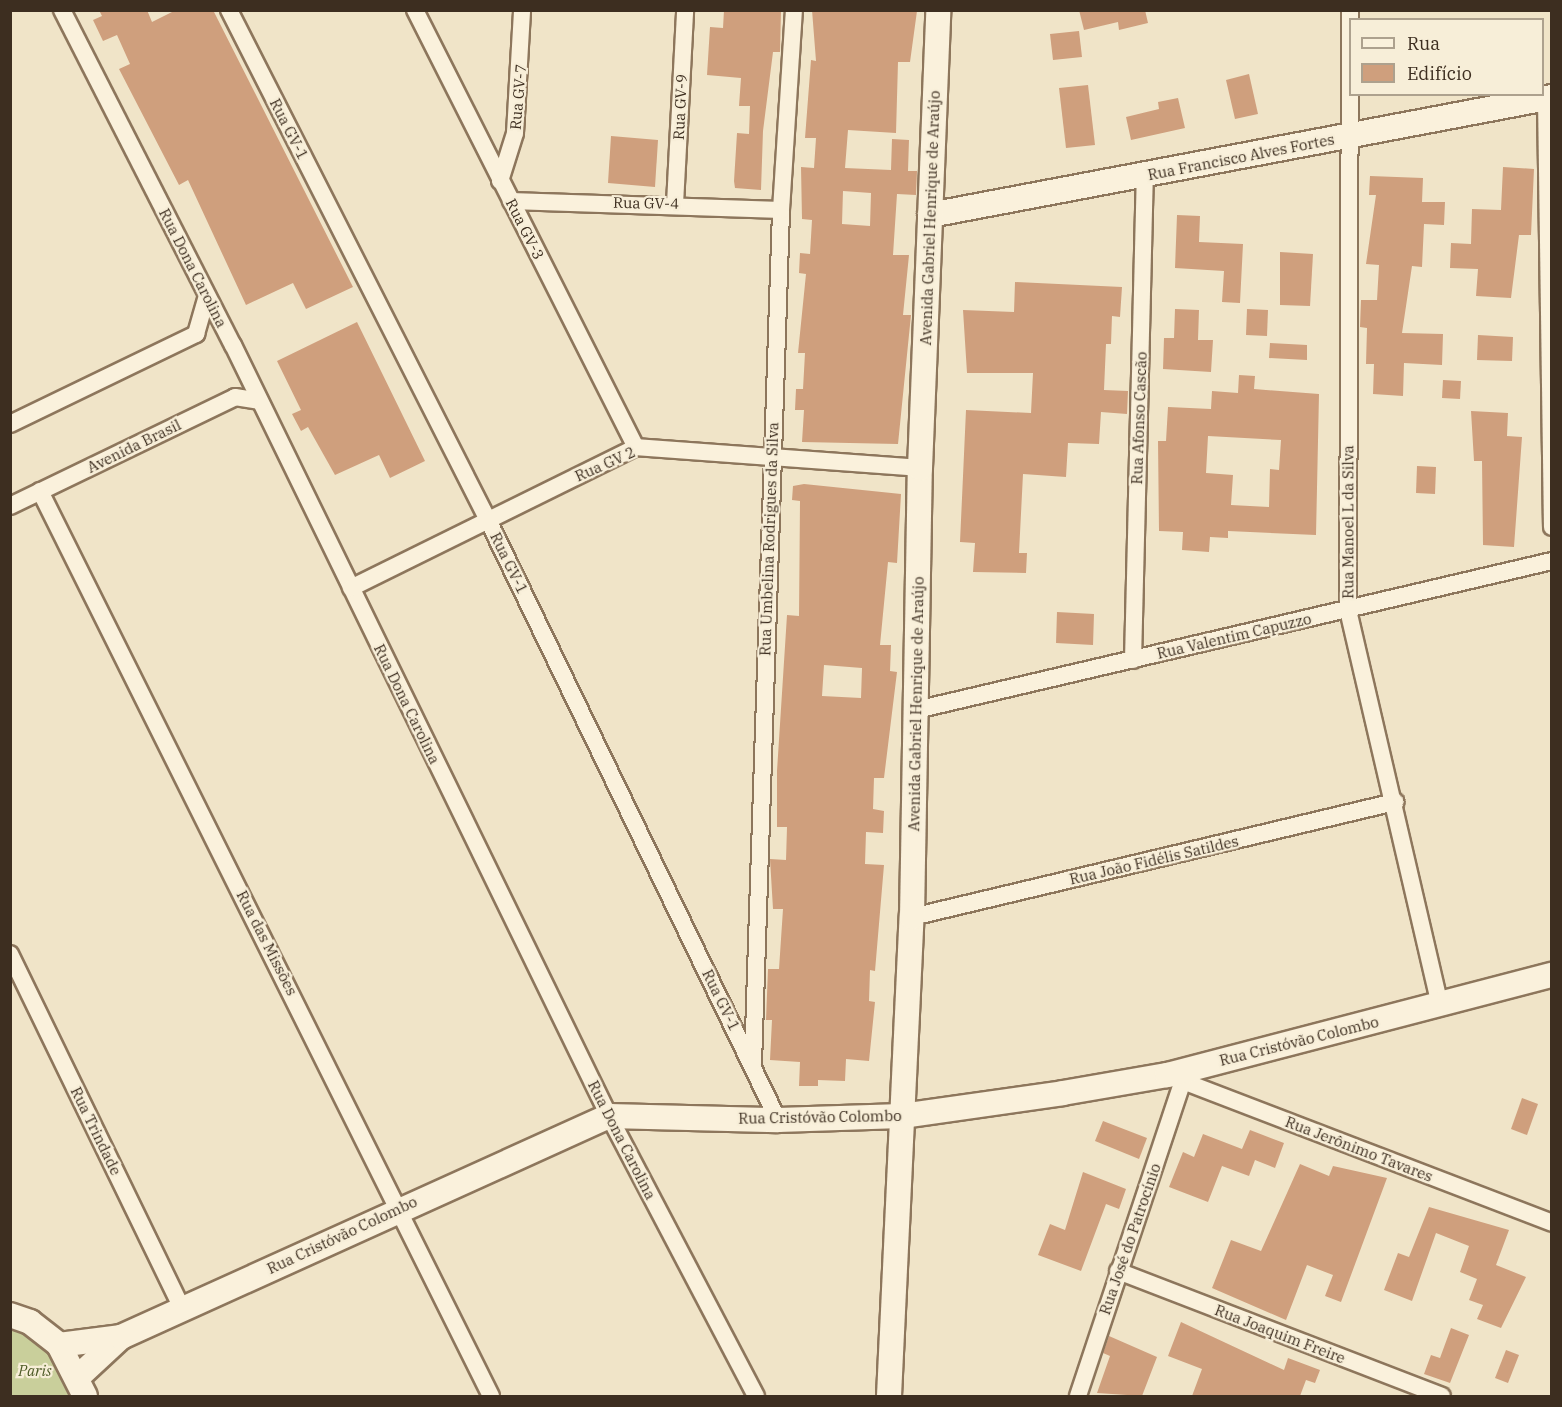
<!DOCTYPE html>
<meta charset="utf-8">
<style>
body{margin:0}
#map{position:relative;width:1562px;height:1407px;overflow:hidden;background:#f0e4c8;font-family:"IBM Plex Serif",serif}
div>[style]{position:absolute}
.green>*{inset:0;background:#c9cf9b}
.building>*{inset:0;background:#cf9f7d}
.roads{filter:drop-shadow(2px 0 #8d765c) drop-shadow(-2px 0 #8d765c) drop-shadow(0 2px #8d765c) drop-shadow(0 -2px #8d765c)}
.street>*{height:16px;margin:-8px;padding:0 8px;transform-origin:8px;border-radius:8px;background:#faf1dc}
.secondary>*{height:24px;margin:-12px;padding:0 12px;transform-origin:12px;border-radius:12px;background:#faf1dc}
span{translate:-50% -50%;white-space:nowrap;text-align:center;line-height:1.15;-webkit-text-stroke:4.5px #f7eed8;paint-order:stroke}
.street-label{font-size:15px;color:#3d2e20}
.park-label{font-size:15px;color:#4d5a26;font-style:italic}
.frame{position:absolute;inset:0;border:12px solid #3d2e20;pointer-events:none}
.legend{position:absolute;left:1349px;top:18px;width:195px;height:78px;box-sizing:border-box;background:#f7eed8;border:2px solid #ada18e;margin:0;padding:8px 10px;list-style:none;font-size:18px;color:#3d2e20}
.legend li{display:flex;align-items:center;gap:12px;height:30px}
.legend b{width:30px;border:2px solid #ada18e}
</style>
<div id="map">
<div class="green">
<i style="clip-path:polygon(10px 1326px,48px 1348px,75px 1396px,11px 1396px)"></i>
</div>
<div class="building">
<i style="clip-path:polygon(99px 10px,147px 10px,152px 22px,176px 10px,213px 10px,353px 287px,306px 309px,293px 283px,246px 305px,188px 180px,179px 185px,119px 69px,130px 64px,117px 35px,103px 41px,93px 20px,102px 16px)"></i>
<i style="clip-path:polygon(724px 10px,781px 10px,780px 52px,773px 52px,763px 131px,761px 190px,735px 188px,734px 181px,737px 133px,749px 134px,750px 106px,739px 106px,741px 78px,707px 75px,710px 27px,723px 28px)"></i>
<i style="clip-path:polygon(evenodd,812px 10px,917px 11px,910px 62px,898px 62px,896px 133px,848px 130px,845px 168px,891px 170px,892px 139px,909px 140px,908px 171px,917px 171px,916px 195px,897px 194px,893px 255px,909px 255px,903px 315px,911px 315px,898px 444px,802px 442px,804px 410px,795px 410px,796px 389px,803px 389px,805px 353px,798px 353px,806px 274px,799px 273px,800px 253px,810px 254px,812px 220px,802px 219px,801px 167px,814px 168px,816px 138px,805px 138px,811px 60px,816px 61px,812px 10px,843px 191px,871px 193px,870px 226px,842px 224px,843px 191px)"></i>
<i style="clip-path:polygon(1079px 10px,1145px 10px,1148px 23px,1119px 30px,1118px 22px,1084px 30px)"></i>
<i style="clip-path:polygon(1079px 31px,1082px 57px,1053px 60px,1050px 34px)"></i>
<i style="clip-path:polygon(1249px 74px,1258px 114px,1235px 119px,1226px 80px)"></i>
<i style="clip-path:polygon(1088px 85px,1095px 145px,1066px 148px,1059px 88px)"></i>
<i style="clip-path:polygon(1178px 98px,1185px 128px,1131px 140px,1126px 117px,1159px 109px,1158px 102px)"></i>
<i style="clip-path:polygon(611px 136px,658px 140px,655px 187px,608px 183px)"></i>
<i style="clip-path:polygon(1503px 167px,1534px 169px,1531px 235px,1519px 235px,1511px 298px,1476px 296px,1478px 269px,1450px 268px,1451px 243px,1471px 244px,1472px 209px,1501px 210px)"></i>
<i style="clip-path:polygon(1370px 176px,1423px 178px,1422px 202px,1445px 202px,1444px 225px,1424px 224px,1422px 267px,1412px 266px,1402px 333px,1443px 334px,1442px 365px,1404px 363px,1403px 396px,1373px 394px,1374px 364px,1366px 364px,1367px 328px,1360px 327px,1361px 300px,1377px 300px,1379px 265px,1366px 264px,1376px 195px,1369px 195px)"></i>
<i style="clip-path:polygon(1177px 215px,1200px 216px,1199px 242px,1243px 244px,1240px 303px,1222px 302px,1224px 271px,1175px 268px)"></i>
<i style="clip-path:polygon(1280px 252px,1313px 254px,1310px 306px,1280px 305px)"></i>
<i style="clip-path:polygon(1015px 282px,1122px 287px,1120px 317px,1112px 316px,1111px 344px,1106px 344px,1104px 390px,1128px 391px,1127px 414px,1101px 412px,1099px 444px,1068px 443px,1066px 477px,1023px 474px,1019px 553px,1027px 553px,1026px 573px,973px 572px,975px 543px,960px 542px,966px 410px,1031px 413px,1033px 373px,967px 373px,963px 310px,1014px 312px)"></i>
<i style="clip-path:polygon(1175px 309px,1199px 310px,1198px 340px,1213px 340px,1211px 372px,1163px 369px,1164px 338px,1174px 338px)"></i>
<i style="clip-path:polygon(1247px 309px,1268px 310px,1267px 336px,1246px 335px)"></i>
<i style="clip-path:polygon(357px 322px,425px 461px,390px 478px,379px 455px,335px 475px,308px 427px,301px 431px,292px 414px,301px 410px,277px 361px)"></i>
<i style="clip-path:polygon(1478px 335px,1513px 337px,1512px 361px,1477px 360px)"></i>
<i style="clip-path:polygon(1270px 343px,1307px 345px,1307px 360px,1269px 358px)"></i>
<i style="clip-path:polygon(evenodd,1239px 375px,1255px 376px,1254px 389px,1319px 394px,1316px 535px,1228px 531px,1228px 538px,1210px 537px,1209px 552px,1182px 550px,1183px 532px,1159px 531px,1158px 441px,1166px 441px,1168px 407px,1211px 409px,1212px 391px,1238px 393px,1239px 375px,1208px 436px,1281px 440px,1279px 470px,1270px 469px,1269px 507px,1231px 505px,1233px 475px,1206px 473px,1208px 436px)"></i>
<i style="clip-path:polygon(1443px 380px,1461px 381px,1460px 399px,1442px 398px)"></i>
<i style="clip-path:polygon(1471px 411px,1508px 413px,1507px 436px,1522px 437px,1514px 547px,1483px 545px,1482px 461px,1474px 461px)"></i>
<i style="clip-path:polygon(1417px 466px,1436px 467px,1435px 494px,1416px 493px)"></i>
<i style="clip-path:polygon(evenodd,804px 484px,901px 494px,897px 563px,888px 562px,880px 645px,891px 645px,890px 671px,897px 672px,884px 778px,874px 778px,873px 809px,884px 811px,883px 833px,866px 832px,865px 864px,884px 865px,875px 971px,870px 970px,869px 1001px,875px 1002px,869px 1061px,846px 1059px,845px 1081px,818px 1080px,818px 1086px,799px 1086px,800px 1062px,770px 1060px,772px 1020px,766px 1020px,768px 969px,779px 969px,783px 909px,773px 909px,770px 859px,786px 860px,787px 827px,777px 827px,777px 771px,787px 615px,799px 616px,800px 501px,792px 500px,793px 486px,804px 484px,824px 665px,862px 668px,861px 698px,822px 696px,824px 665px)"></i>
<i style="clip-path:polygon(1057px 612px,1094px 614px,1093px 645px,1056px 643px)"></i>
<i style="clip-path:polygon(1522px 1098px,1538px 1104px,1527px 1135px,1511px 1129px)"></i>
<i style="clip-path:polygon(1103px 1121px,1147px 1138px,1139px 1159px,1095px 1141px)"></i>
<i style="clip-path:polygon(1250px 1130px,1284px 1143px,1275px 1168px,1255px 1160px,1249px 1176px,1222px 1166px,1208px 1202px,1169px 1187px,1183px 1152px,1194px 1157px,1203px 1134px,1242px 1149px)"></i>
<i style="clip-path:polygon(1300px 1164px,1329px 1176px,1333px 1166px,1387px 1178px,1341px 1302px,1325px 1296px,1333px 1275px,1307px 1265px,1286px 1320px,1212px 1288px,1231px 1240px,1261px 1251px)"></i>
<i style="clip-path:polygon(1083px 1172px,1126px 1189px,1119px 1209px,1106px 1204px,1081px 1271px,1038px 1255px,1050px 1224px,1065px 1230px)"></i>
<i style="clip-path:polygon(1429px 1207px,1509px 1230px,1496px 1265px,1526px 1277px,1501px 1328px,1477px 1319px,1483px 1305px,1469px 1300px,1477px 1279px,1460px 1272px,1469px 1246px,1436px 1233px,1412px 1301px,1384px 1290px,1398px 1253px,1409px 1257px)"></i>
<i style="clip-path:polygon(1181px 1322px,1284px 1370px,1288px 1358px,1320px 1370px,1315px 1383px,1306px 1380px,1300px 1396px,1192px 1396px,1202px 1369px,1168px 1356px)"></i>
<i style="clip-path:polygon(1451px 1328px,1469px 1335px,1450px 1383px,1424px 1374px,1431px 1355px,1440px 1358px)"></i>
<i style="clip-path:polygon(1109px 1336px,1157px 1357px,1142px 1396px,1097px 1393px,1110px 1356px,1103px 1353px)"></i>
<i style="clip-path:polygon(1506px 1350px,1519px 1355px,1508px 1383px,1495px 1378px)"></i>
</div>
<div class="roads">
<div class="street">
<i style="left:62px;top:10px;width:376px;rotate:63deg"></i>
<i style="left:233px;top:345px;width:858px;rotate:64deg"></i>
<i style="left:609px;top:1116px;width:316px;rotate:62.3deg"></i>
<i style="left:229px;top:10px;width:572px;rotate:63.08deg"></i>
<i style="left:488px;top:520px;width:666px;rotate:64.2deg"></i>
<i style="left:415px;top:10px;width:490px;rotate:63.2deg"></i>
<i style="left:1350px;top:10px;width:600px;rotate:90.19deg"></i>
<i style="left:1348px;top:610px;width:406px;rotate:76.9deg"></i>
<i style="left:1546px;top:98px;width:429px;rotate:89.2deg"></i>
<i style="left:500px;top:181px;width:50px;rotate:-72.6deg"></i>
<i style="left:515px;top:133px;width:123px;rotate:-86.7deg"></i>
<i style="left:511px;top:201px;width:270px;rotate:1.9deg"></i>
<i style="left:675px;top:204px;width:194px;rotate:-87deg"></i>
<i style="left:10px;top:424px;width:207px;rotate:-25.8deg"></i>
<i style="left:196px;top:334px;width:37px;rotate:-74deg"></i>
<i style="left:40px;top:491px;width:1011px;rotate:63.51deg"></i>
<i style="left:10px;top:506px;width:250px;rotate:-25.8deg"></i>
<i style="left:235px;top:397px;width:24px;rotate:9deg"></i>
<i style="left:351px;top:588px;width:318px;rotate:-26.3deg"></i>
<i style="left:636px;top:447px;width:285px;rotate:4.2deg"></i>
<i style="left:1133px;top:660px;width:484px;rotate:-88.6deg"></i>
<i style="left:916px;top:710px;width:653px;rotate:-13.19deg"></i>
<i style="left:912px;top:917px;width:497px;rotate:-13.4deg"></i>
<i style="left:10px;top:954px;width:394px;rotate:64.1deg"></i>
<i style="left:753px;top:1064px;width:854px;rotate:-88.12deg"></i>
<i style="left:781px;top:210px;width:200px;rotate:-86.3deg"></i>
<i style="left:1167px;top:1075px;width:412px;rotate:21deg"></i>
<i style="left:1118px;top:1271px;width:347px;rotate:21.1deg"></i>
<i style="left:1078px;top:1396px;width:332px;rotate:-71.6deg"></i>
</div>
<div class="secondary">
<i style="left:930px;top:215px;width:633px;rotate:-10.74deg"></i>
<i style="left:10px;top:1315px;width:21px;rotate:19deg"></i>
<i style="left:30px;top:1322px;width:37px;rotate:38deg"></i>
<i style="left:59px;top:1345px;width:57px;rotate:63deg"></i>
<i style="left:59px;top:1345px;width:63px;rotate:-7.4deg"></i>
<i style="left:79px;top:1376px;width:57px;rotate:-42.9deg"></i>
<i style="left:121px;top:1337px;width:536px;rotate:-24.36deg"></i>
<i style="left:609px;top:1116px;width:169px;rotate:1.4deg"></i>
<i style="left:778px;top:1120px;width:124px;rotate:-1.8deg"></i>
<i style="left:902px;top:1116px;width:163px;rotate:-8.1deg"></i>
<i style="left:1063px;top:1093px;width:106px;rotate:-9.8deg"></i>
<i style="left:1167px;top:1075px;width:398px;rotate:-14.6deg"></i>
<i style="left:889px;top:1396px;width:480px;rotate:-87.3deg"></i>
<i style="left:912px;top:917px;width:449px;rotate:-89deg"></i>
<i style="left:920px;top:468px;width:458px;rotate:-87.7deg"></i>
</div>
</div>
<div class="street-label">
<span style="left:518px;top:97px;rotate:-85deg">Rua GV-7</span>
<span style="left:680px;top:107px;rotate:-87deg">Rua GV-9</span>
<span style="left:289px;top:129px;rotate:63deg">Rua GV-1</span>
<span style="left:1241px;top:157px;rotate:-11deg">Rua Francisco Alves Fortes</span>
<span style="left:646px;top:203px;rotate:1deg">Rua GV-4</span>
<span style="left:930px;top:218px;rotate:-88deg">Avenida Gabriel Henrique de Araújo</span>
<span style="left:525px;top:229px;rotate:63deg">Rua GV-3</span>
<span style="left:193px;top:268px;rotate:63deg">Rua Dona Carolina</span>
<span style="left:1139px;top:418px;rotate:-88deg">Rua Afonso Cascão</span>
<span style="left:134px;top:446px;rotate:-26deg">Avenida Brasil</span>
<span style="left:605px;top:464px;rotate:-24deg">Rua GV 2</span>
<span style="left:1348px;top:522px;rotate:-90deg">Rua Manoel L da Silva</span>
<span style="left:769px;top:539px;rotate:-88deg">Rua Umbelina Rodrigues da Silva</span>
<span style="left:509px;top:563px;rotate:64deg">Rua GV-1</span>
<span style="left:1234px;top:636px;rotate:-13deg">Rua Valentim Capuzzo</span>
<span style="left:407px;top:704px;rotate:64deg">Rua Dona Carolina</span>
<span style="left:916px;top:704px;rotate:-89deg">Avenida Gabriel Henrique de Araújo</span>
<span style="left:1154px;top:860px;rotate:-13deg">Rua João Fidélis Satildes</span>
<span style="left:267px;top:943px;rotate:63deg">Rua das Missões</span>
<span style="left:721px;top:1000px;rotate:64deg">Rua GV-1</span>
<span style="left:1299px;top:1041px;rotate:-14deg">Rua Cristóvão Colombo</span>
<span style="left:820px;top:1117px;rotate:-1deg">Rua Cristóvão Colombo</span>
<span style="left:96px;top:1131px;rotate:64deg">Rua Trindade</span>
<span style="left:622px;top:1140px;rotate:63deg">Rua Dona Carolina</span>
<span style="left:1359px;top:1149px;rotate:21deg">Rua Jerônimo Tavares</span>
<span style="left:342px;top:1235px;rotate:-25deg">Rua Cristóvão Colombo</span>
<span style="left:1130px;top:1239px;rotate:-71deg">Rua José do Patrocínio</span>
<span style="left:1280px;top:1334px;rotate:21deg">Rua Joaquim Freire</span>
</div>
<div class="park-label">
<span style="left:35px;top:1371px">Paris</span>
</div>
<div class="frame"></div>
<ul class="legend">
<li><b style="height:8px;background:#faf1dc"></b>Rua</li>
<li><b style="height:16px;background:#cf9f7d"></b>Edifício</li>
</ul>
</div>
